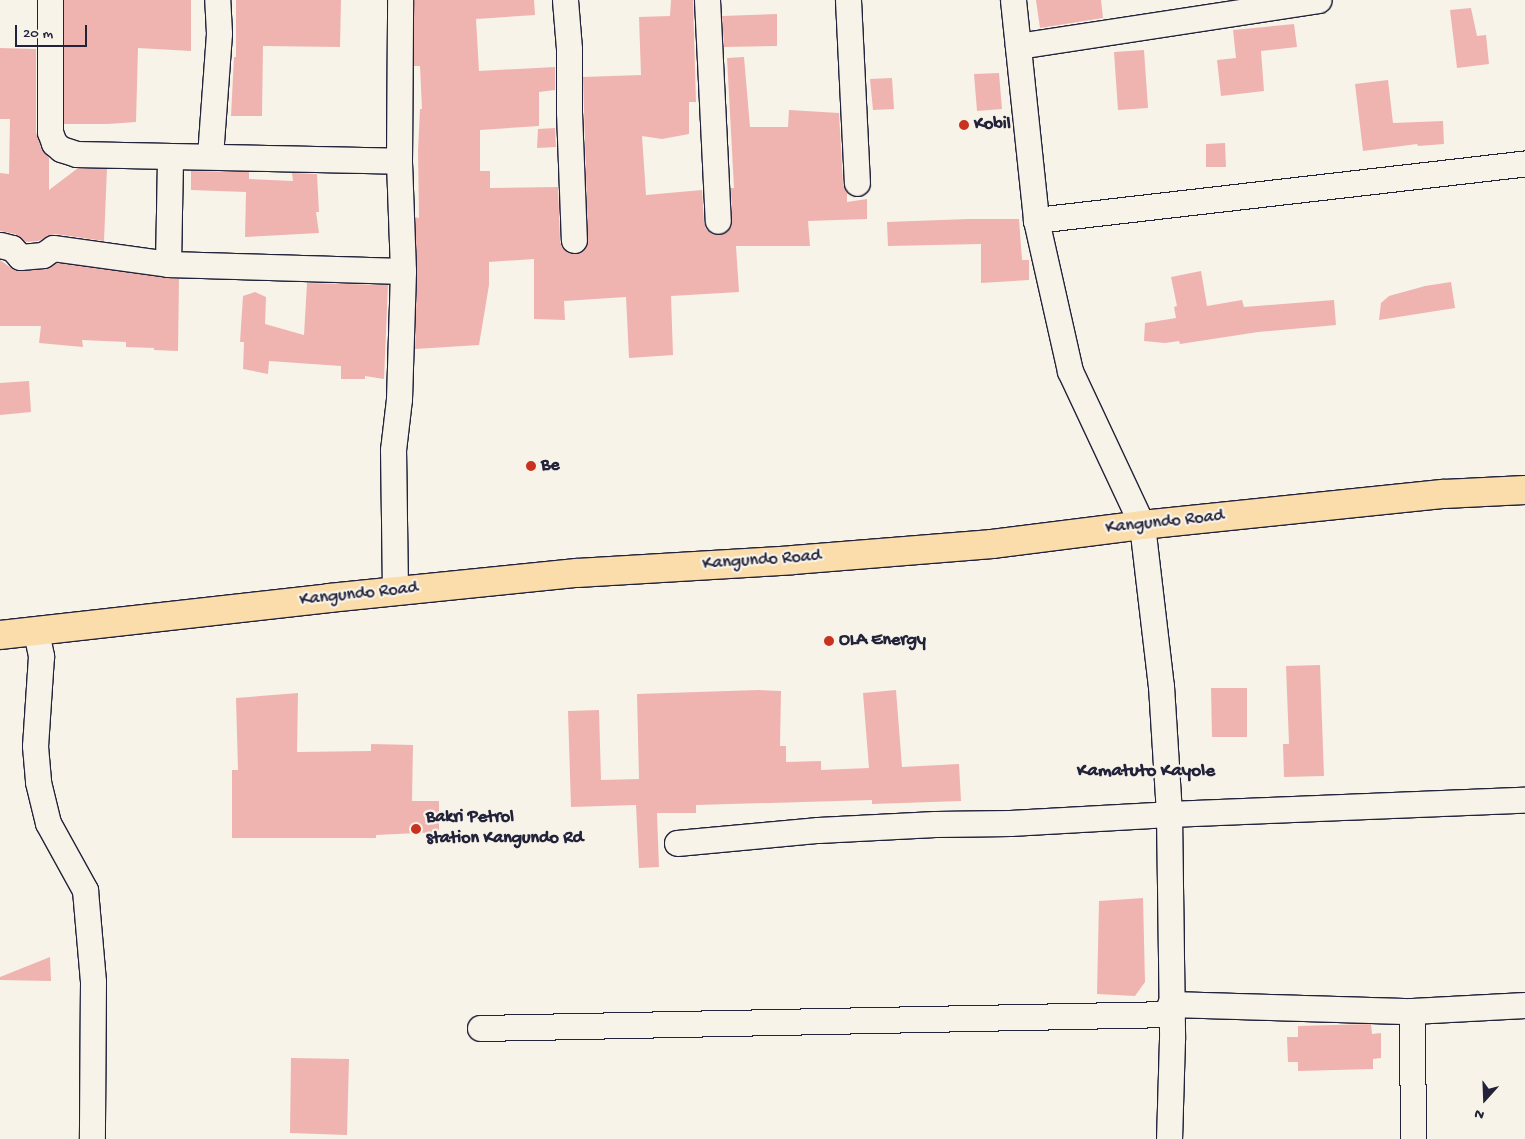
<!DOCTYPE html>
<style>
body{margin:0}
#map{position:relative;width:1525px;height:1139px;overflow:hidden;background:#f7f3e8;font-family:"Gochi Hand",sans-serif}
div>[style]{position:absolute}
.building>*{inset:0;background:#f0b4b0}
.roads{filter:drop-shadow(1px 0 #22223b) drop-shadow(-1px 0 #22223b) drop-shadow(0 1px #22223b) drop-shadow(0 -1px #22223b)}
.minor>*{height:25px;margin:-12.5px;padding:0 12.5px;transform-origin:12.5px;border-radius:12.5px;background:#f7f3e8}
.highway>*{height:28px;margin:-14px;padding:0 14px;transform-origin:14px;border-radius:14px;background:#faddab}
.dots>*{width:14px;height:14px;translate:-50% -50%;box-sizing:border-box;border:2px solid #f7f3e8;border-radius:50%}
span{translate:-50% -50%;white-space:nowrap;text-align:center;line-height:1.15;-webkit-text-stroke:4.5px #f7f3e8;paint-order:stroke}
.poi-label{font-size:18px;color:#22223b;font-weight:700}
.left{translate:0 -50%;text-align:left}
.street-label{font-size:18px;color:#22223b}
.neighbourhood-label{font-size:19px;color:#22223b;font-weight:700}
.north{position:absolute;left:1460px;top:1074px;width:50px;height:50px;-webkit-text-stroke:4px #f7f3e8;paint-order:stroke;rotate:200deg;font-size:14px;font-weight:700;line-height:20px;text-align:center;color:#22223b}
.north::after{content:'';display:block;margin:auto;width:18px;height:22px;background:#22223b;clip-path:polygon(50% 0,100% 100%,50% 72%,0 100%)}
.scale{position:absolute;left:15px;top:25px;width:72px;height:22px;box-sizing:border-box;border:2px solid #22223b;border-top:0;padding-left:6px;font-size:15px;line-height:18px;white-space:nowrap;color:#22223b;-webkit-text-stroke:4px #f7f3e8;paint-order:stroke}
</style>
<div id="map">
<div class="building">
<i style="clip-path:polygon(64px 0,191px 0,191px 51px,138px 48px,136px 122px,108px 124px,64px 124px)"></i>
<i style="clip-path:polygon(236px 0,341px 0,340px 47px,263px 46px,262px 116px,231px 116px,234px 57px,236px 57px)"></i>
<i style="clip-path:polygon(414px 0,534px 0,535px 15px,476px 19px,479px 71px,555px 67px,555px 90px,539px 92px,539px 126px,480px 130px,480px 171px,490px 171px,490px 188px,558px 187px,560px 241px,562px 248px,568px 253px,575px 254px,582px 252px,588px 240px,583px 77px,641px 75px,639px 17px,670px 16px,671px 0,693px 0,696px 102px,689px 102px,689px 134px,662px 139px,642px 136px,646px 195px,702px 190px,704px 222px,706px 229px,712px 234px,719px 235px,731px 228px,732px 220px,731px 188px,734px 188px,727px 58px,744px 57px,750px 127px,788px 127px,789px 110px,839px 113px,843px 184px,847px 193px,847px 202px,867px 199px,867px 219px,808px 221px,810px 246px,736px 246px,739px 292px,671px 296px,673px 355px,629px 358px,626px 297px,564px 301px,565px 320px,534px 319px,534px 259px,489px 262px,489px 285px,479px 345px,415px 349px,417px 271px,415px 217px,419px 218px,418px 151px,420px 109px,422px 109px,420px 66px,414px 66px)"></i>
<i style="clip-path:polygon(1036px 0,1101px 0,1103px 18px,1040px 28px)"></i>
<i style="clip-path:polygon(1471px 8px,1477px 36px,1486px 35px,1489px 64px,1457px 68px,1450px 10px)"></i>
<i style="clip-path:polygon(777px 14px,777px 46px,724px 47px,722px 16px)"></i>
<i style="clip-path:polygon(1294px 24px,1297px 47px,1261px 51px,1264px 91px,1221px 96px,1217px 60px,1236px 58px,1233px 30px)"></i>
<i style="clip-path:polygon(0 48px,36px 49px,36px 132px,41px 148px,49px 158px,49px 190px,78px 168px,107px 169px,104px 241px,55px 234px,38px 241px,26px 242px,15px 234px,0 231px,0 173px,9px 174px,10px 119px,0 119px)"></i>
<i style="clip-path:polygon(1144px 50px,1148px 108px,1118px 110px,1114px 52px)"></i>
<i style="clip-path:polygon(999px 73px,1002px 109px,977px 111px,974px 74px)"></i>
<i style="clip-path:polygon(892px 78px,894px 109px,873px 110px,870px 79px)"></i>
<i style="clip-path:polygon(1388px 80px,1393px 123px,1443px 121px,1444px 144px,1418px 146px,1417px 144px,1363px 151px,1355px 84px)"></i>
<i style="clip-path:polygon(555px 128px,556px 147px,537px 148px,538px 129px)"></i>
<i style="clip-path:polygon(1225px 143px,1226px 167px,1206px 167px,1206px 144px)"></i>
<i style="clip-path:polygon(191px 171px,249px 172px,249px 179px,293px 181px,292px 173px,317px 174px,319px 212px,316px 212px,319px 233px,245px 237px,246px 192px,191px 190px)"></i>
<i style="clip-path:polygon(968px 219px,1019px 219px,1022px 260px,1029px 260px,1029px 280px,981px 283px,981px 244px,888px 246px,887px 222px)"></i>
<i style="clip-path:polygon(0 260px,14px 270px,21px 271px,44px 269px,57px 263px,179px 279px,178px 351px,154px 350px,154px 348px,126px 347px,126px 342px,82px 340px,83px 347px,39px 343px,41px 326px,0 326px)"></i>
<i style="clip-path:polygon(1201px 271px,1207px 306px,1242px 300px,1244px 307px,1334px 300px,1336px 325px,1258px 332px,1180px 344px,1179px 341px,1165px 343px,1144px 341px,1145px 323px,1176px 318px,1174px 307px,1177px 306px,1171px 277px)"></i>
<i style="clip-path:polygon(1451px 282px,1455px 308px,1379px 320px,1381px 303px,1389px 296px,1425px 286px)"></i>
<i style="clip-path:polygon(307px 283px,388px 285px,384px 379px,365px 376px,365px 379px,341px 379px,341px 366px,269px 361px,268px 374px,243px 369px,244px 342px,240px 342px,243px 296px,255px 292px,266px 297px,265px 324px,304px 335px)"></i>
<i style="clip-path:polygon(29px 381px,31px 412px,0 415px,0 383px)"></i>
<i style="clip-path:polygon(1320px 665px,1324px 776px,1284px 777px,1283px 744px,1289px 744px,1286px 666px)"></i>
<i style="clip-path:polygon(1211px 688px,1247px 688px,1247px 737px,1212px 737px)"></i>
<i style="clip-path:polygon(758px 690px,781px 691px,780px 746px,786px 746px,786px 762px,821px 761px,821px 770px,869px 768px,863px 693px,896px 690px,902px 767px,959px 764px,961px 801px,872px 804px,872px 800px,696px 805px,696px 813px,657px 813px,659px 867px,639px 868px,636px 805px,571px 807px,568px 711px,599px 710px,601px 780px,639px 779px,637px 694px)"></i>
<i style="clip-path:polygon(298px 693px,297px 752px,371px 751px,371px 744px,413px 745px,412px 801px,439px 801px,439px 832px,376px 835px,376px 838px,232px 838px,232px 770px,238px 770px,236px 698px)"></i>
<i style="clip-path:polygon(1143px 898px,1145px 982px,1135px 996px,1097px 994px,1099px 901px)"></i>
<i style="clip-path:polygon(50px 957px,51px 981px,0 980px,0 977px)"></i>
<i style="clip-path:polygon(1371px 1024px,1372px 1034px,1381px 1033px,1381px 1058px,1373px 1059px,1373px 1069px,1298px 1071px,1298px 1062px,1288px 1062px,1287px 1037px,1298px 1037px,1298px 1026px)"></i>
<i style="clip-path:polygon(291px 1058px,349px 1059px,347px 1135px,290px 1133px)"></i>
</div>
<div class="roads">
<div class="minor">
<i style="left:50px;top:0;width:132px;rotate:90deg"></i>
<i style="left:50px;top:132px;width:12px;rotate:70deg"></i>
<i style="left:54px;top:143px;width:9px;rotate:41deg"></i>
<i style="left:61px;top:149px;width:16px;rotate:18deg"></i>
<i style="left:76px;top:154px;width:323px;rotate:1.2deg"></i>
<i style="left:565px;top:0;width:49px;rotate:85.3deg"></i>
<i style="left:569px;top:49px;width:63px;rotate:90deg"></i>
<i style="left:569px;top:112px;width:128px;rotate:87.8deg"></i>
<i style="left:707px;top:0;width:221px;rotate:87.2deg"></i>
<i style="left:848px;top:0;width:183px;rotate:87.2deg"></i>
<i style="left:1013px;top:0;width:221px;rotate:84deg"></i>
<i style="left:1036px;top:220px;width:155px;rotate:77.3deg"></i>
<i style="left:1070px;top:371px;width:170px;rotate:64.9deg"></i>
<i style="left:1142px;top:525px;width:162px;rotate:83.3deg"></i>
<i style="left:1161px;top:686px;width:128px;rotate:86.4deg"></i>
<i style="left:1169px;top:814px;width:225px;rotate:89.2deg"></i>
<i style="left:1172px;top:1039px;width:100px;rotate:91.7deg"></i>
<i style="left:1018px;top:46px;width:304px;rotate:-8.7deg"></i>
<i style="left:210px;top:156px;width:123px;rotate:-85.8deg"></i>
<i style="left:219px;top:33px;width:33px;rotate:-93deg"></i>
<i style="left:1036px;top:220px;width:492px;rotate:-6.6deg"></i>
<i style="left:0;top:245px;width:12px;rotate:14deg"></i>
<i style="left:12px;top:248px;width:12px;rotate:48deg"></i>
<i style="left:20px;top:257px;width:23px;rotate:-5deg"></i>
<i style="left:43px;top:255px;width:12px;rotate:-35deg"></i>
<i style="left:53px;top:248px;width:116px;rotate:7.9deg"></i>
<i style="left:168px;top:264px;width:235px;rotate:1.7deg"></i>
<i style="left:168px;top:264px;width:108px;rotate:-88.9deg"></i>
<i style="left:395px;top:591px;width:141px;rotate:-90.8deg"></i>
<i style="left:393px;top:450px;width:51px;rotate:-83.3deg"></i>
<i style="left:399px;top:399px;width:128px;rotate:-88.2deg"></i>
<i style="left:403px;top:271px;width:110px;rotate:-92.1deg"></i>
<i style="left:399px;top:161px;width:161px;rotate:-89.6deg"></i>
<i style="left:36px;top:632px;width:25px;rotate:78deg"></i>
<i style="left:41px;top:656px;width:90px;rotate:93.8deg"></i>
<i style="left:35px;top:746px;width:36px;rotate:85deg"></i>
<i style="left:38px;top:782px;width:42px;rotate:76.3deg"></i>
<i style="left:48px;top:823px;width:77px;rotate:61.1deg"></i>
<i style="left:85px;top:890px;width:92px;rotate:85deg"></i>
<i style="left:93px;top:982px;width:157px;rotate:90.4deg"></i>
<i style="left:677px;top:843px;width:142px;rotate:-5.3deg"></i>
<i style="left:818px;top:830px;width:117px;rotate:-2.9deg"></i>
<i style="left:935px;top:824px;width:75px;rotate:-0.8deg"></i>
<i style="left:1010px;top:823px;width:159px;rotate:-3.2deg"></i>
<i style="left:1169px;top:814px;width:356px;rotate:-2.3deg"></i>
<i style="left:1170px;top:1004px;width:242px;rotate:1.7deg"></i>
<i style="left:1412px;top:1011px;width:113px;rotate:-3deg"></i>
<i style="left:1412px;top:1011px;width:128px;rotate:89.6deg"></i>
<i style="left:480px;top:1028px;width:691px;rotate:-1.16deg"></i>
</div>
<div class="highway">
<i style="left:0;top:635px;width:331px;rotate:-6.4deg"></i>
<i style="left:329px;top:598px;width:249px;rotate:-5.8deg"></i>
<i style="left:577px;top:573px;width:216px;rotate:-3.4deg"></i>
<i style="left:793px;top:560px;width:200px;rotate:-4.6deg"></i>
<i style="left:992px;top:544px;width:151px;rotate:-7.2deg"></i>
<i style="left:1142px;top:525px;width:304px;rotate:-5.9deg"></i>
<i style="left:1444px;top:494px;width:81px;rotate:-2.8deg"></i>
</div>
</div>
<div class="dots">
<i style="left:964px;top:125px;background:#c8321e"></i>
<i style="left:531px;top:466px;background:#c8321e"></i>
<i style="left:829px;top:641px;background:#c8321e"></i>
<i style="left:416px;top:829px;background:#c8321e"></i>
</div>
<div class="poi-label">
<span class="left" style="left:974px;top:125px">Kobil</span>
<span class="left" style="left:541px;top:466px">Be</span>
<span class="left" style="left:839px;top:641px">OLA Energy</span>
<span class="left" style="left:426px;top:829px">Bakri Petrol<br>station Kangundo Rd</span>
</div>
<div class="street-label">
<span style="left:1165px;top:523px;rotate:-6deg">Kangundo Road</span>
<span style="left:762px;top:561px;rotate:-4deg">Kangundo Road</span>
<span style="left:359px;top:595px;rotate:-6deg">Kangundo Road</span>
</div>
<div class="neighbourhood-label">
<span style="left:1146px;top:772px">Kamatuto Kayole</span>
</div>
<div class="north">N</div>
<div class="scale">20 m</div>
</div>
